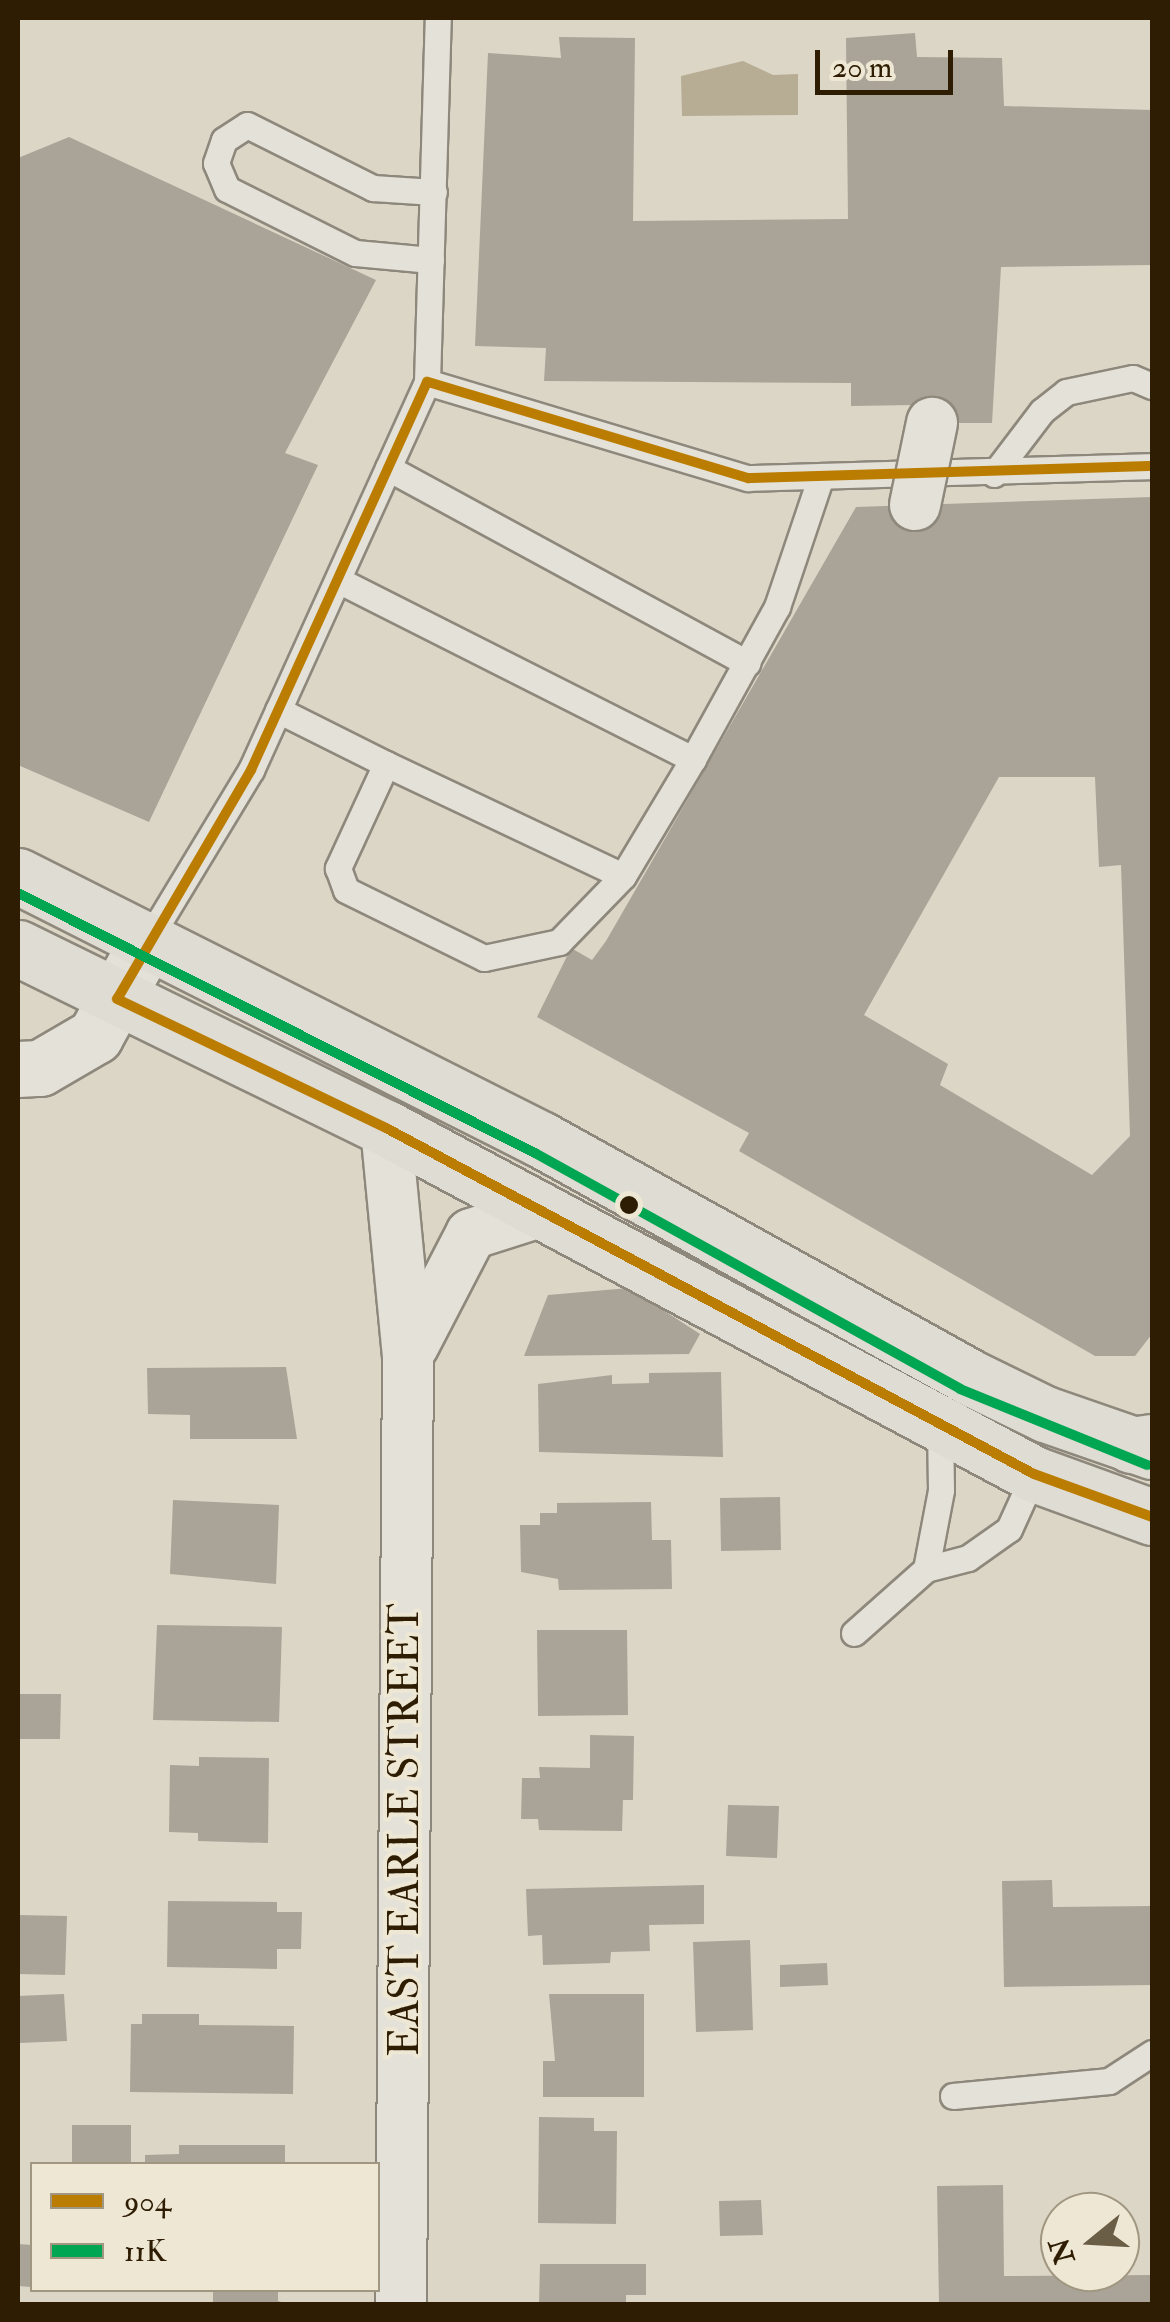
<!DOCTYPE html>
<style>
body{margin:0}
#map{position:relative;width:1170px;height:2322px;overflow:hidden;background:#dcd6c6;font-family:"IM FELL Double Pica",serif}
div>[style]{position:absolute}
.water>*{inset:0;background:#b7ac94}
.building>*{inset:0;background:#a9a497}
.roads{filter:drop-shadow(2px 0 #8e887c) drop-shadow(-2px 0 #8e887c) drop-shadow(0 2px #8e887c) drop-shadow(0 -2px #8e887c)}
.lane>*{height:25px;margin:-12.5px;padding:0 12.5px;transform-origin:12.5px;border-radius:12.5px;background:#e4e1d9}
.street>*{height:50px;margin:-25px;padding:0 25px;transform-origin:25px;border-radius:25px;background:#e4e1d9}
.secondary>*{height:55px;margin:-27.5px;padding:0 27.5px;transform-origin:27.5px;border-radius:27.5px;background:#e4e1d9}
.primary>*{height:55px;margin:-27.5px;padding:0 27.5px;transform-origin:27.5px;border-radius:27.5px;background:#dfdcd3}
.highway>*{height:55px;margin:-27.5px;padding:0 27.5px;transform-origin:27.5px;border-radius:27.5px;background:#dfdcd3}
.bridges{filter:drop-shadow(2px 0 #8e887c) drop-shadow(-2px 0 #8e887c) drop-shadow(0 2px #8e887c) drop-shadow(0 -2px #8e887c)}
.street-bridge>*{height:50px;margin:-25px;padding:0 25px;transform-origin:25px;border-radius:25px;background:#e4e1d9}
.bus-1>*{height:10px;margin:-5px;padding:0 5px;transform-origin:5px;border-radius:5px;background:#bb7d01}
.bus-2>*{height:10px;margin:-5px;padding:0 5px;transform-origin:5px;border-radius:5px;background:#00a651}
.dots>*{width:28px;height:28px;translate:-50% -50%;box-sizing:border-box;border:5px solid #eee7d4;border-radius:50%}
span{translate:-50% -50%;white-space:nowrap;text-align:center;line-height:1.15;-webkit-text-stroke:8px #eee7d4;paint-order:stroke}
.street-label{font-size:42px;color:#2e1d03}
.frame{position:absolute;inset:0;border:20px solid #2e1d03;pointer-events:none}
.legend{position:absolute;left:30px;top:2162px;width:350px;height:130px;box-sizing:border-box;background:#eee7d4;border:2px solid #a19680;margin:0;padding:12px 18px;list-style:none;font-size:30px;color:#2e1d03}
.legend li{display:flex;align-items:center;gap:20px;height:50px}
.legend b{width:50px;border:2px solid #a19680}
.north{position:absolute;left:1040px;top:2192px;width:100px;height:100px;box-sizing:border-box;background:#eee7d4;border:2px solid #a19680;border-radius:50%;rotate:252deg;font-size:28px;font-weight:700;line-height:40px;text-align:center;color:#2e1d03}
.north::after{content:'';display:block;margin:auto;width:35px;height:45px;background:#6b5e47;clip-path:polygon(50% 0,100% 100%,50% 72%,0 100%)}
.scale{position:absolute;left:815px;top:50px;width:138px;height:45px;box-sizing:border-box;border:5px solid #2e1d03;border-top:0;padding-left:12px;font-size:30px;line-height:35px;white-space:nowrap;color:#2e1d03;-webkit-text-stroke:8px #eee7d4;paint-order:stroke}
</style>
<div id="map">
<div class="water">
<i style="clip-path:polygon(743px 61px,773px 75px,798px 74px,798px 115px,682px 116px,681px 76px)"></i>
</div>
<div class="building">
<i style="clip-path:polygon(915px 33px,917px 57px,1002px 58px,1004px 106px,1152px 110px,1152px 265px,1001px 267px,992px 423px,911px 423px,913px 405px,851px 406px,851px 383px,544px 381px,546px 348px,475px 346px,488px 53px,561px 58px,559px 37px,635px 38px,633px 221px,848px 219px,846px 38px)"></i>
<i style="clip-path:polygon(69px 137px,376px 280px,285px 453px,318px 465px,149px 822px,18px 765px,18px 158px)"></i>
<i style="clip-path:polygon(evenodd,1152px 497px,1152px 1334px,1135px 1356px,1095px 1356px,739px 1151px,749px 1133px,537px 1017px,571px 948px,592px 960px,606px 941px,856px 507px,1152px 497px,999px 777px,1095px 777px,1099px 867px,1121px 865px,1130px 1136px,1092px 1175px,940px 1085px,948px 1064px,864px 1015px,999px 777px)"></i>
<i style="clip-path:polygon(629px 1288px,700px 1334px,689px 1354px,524px 1356px,548px 1295px)"></i>
<i style="clip-path:polygon(286px 1367px,297px 1439px,190px 1439px,190px 1415px,148px 1414px,147px 1368px)"></i>
<i style="clip-path:polygon(721px 1372px,723px 1457px,539px 1452px,538px 1384px,612px 1375px,612px 1384px,649px 1383px,649px 1373px)"></i>
<i style="clip-path:polygon(780px 1497px,781px 1550px,721px 1551px,720px 1498px)"></i>
<i style="clip-path:polygon(173px 1500px,279px 1505px,276px 1584px,170px 1574px)"></i>
<i style="clip-path:polygon(651px 1502px,652px 1540px,671px 1540px,672px 1589px,559px 1590px,558px 1579px,521px 1572px,520px 1525px,540px 1525px,540px 1513px,557px 1513px,557px 1503px)"></i>
<i style="clip-path:polygon(157px 1625px,282px 1627px,279px 1722px,153px 1720px)"></i>
<i style="clip-path:polygon(537px 1630px,627px 1630px,628px 1715px,538px 1716px)"></i>
<i style="clip-path:polygon(18px 1694px,61px 1694px,60px 1739px,18px 1739px)"></i>
<i style="clip-path:polygon(590px 1735px,634px 1736px,633px 1800px,623px 1800px,622px 1831px,539px 1830px,538px 1819px,521px 1819px,522px 1778px,540px 1778px,539px 1767px,590px 1768px)"></i>
<i style="clip-path:polygon(199px 1757px,269px 1758px,268px 1843px,198px 1841px,198px 1833px,169px 1832px,170px 1765px,199px 1766px)"></i>
<i style="clip-path:polygon(728px 1805px,779px 1806px,777px 1858px,726px 1856px)"></i>
<i style="clip-path:polygon(1052px 1880px,1053px 1907px,1152px 1906px,1152px 1985px,1004px 1987px,1002px 1881px)"></i>
<i style="clip-path:polygon(704px 1885px,704px 1924px,649px 1925px,650px 1951px,611px 1952px,610px 1963px,543px 1965px,542px 1935px,528px 1936px,526px 1889px)"></i>
<i style="clip-path:polygon(168px 1901px,277px 1902px,277px 1912px,302px 1912px,301px 1949px,277px 1949px,277px 1969px,167px 1967px)"></i>
<i style="clip-path:polygon(18px 1915px,67px 1916px,65px 1975px,18px 1974px)"></i>
<i style="clip-path:polygon(750px 1940px,753px 2030px,696px 2032px,693px 1942px)"></i>
<i style="clip-path:polygon(827px 1963px,828px 1985px,780px 1987px,780px 1965px)"></i>
<i style="clip-path:polygon(64px 1994px,67px 2041px,19px 2043px,18px 1996px)"></i>
<i style="clip-path:polygon(549px 1994px,644px 1994px,644px 2097px,543px 2097px,543px 2061px,555px 2061px)"></i>
<i style="clip-path:polygon(142px 2014px,199px 2014px,199px 2025px,294px 2026px,293px 2094px,130px 2092px,131px 2024px,142px 2024px)"></i>
<i style="clip-path:polygon(539px 2117px,594px 2118px,594px 2131px,617px 2131px,616px 2224px,538px 2223px)"></i>
<i style="clip-path:polygon(72px 2125px,131px 2125px,131px 2164px,72px 2164px)"></i>
<i style="clip-path:polygon(179px 2145px,285px 2145px,285px 2164px,145px 2164px,145px 2155px,179px 2154px)"></i>
<i style="clip-path:polygon(1003px 2185px,1004px 2276px,1152px 2275px,1152px 2304px,939px 2304px,937px 2186px)"></i>
<i style="clip-path:polygon(761px 2200px,763px 2235px,720px 2236px,719px 2201px)"></i>
<i style="clip-path:polygon(18px 2244px,32px 2245px,31px 2287px,18px 2286px)"></i>
<i style="clip-path:polygon(540px 2264px,646px 2264px,646px 2295px,626px 2295px,626px 2304px,539px 2304px)"></i>
<i style="clip-path:polygon(213px 2290px,278px 2290px,278px 2301px,288px 2304px,213px 2304px)"></i>
</div>
<div class="roads">
<div class="lane">
<i style="left:431px;top:260px;width:76px;rotate:-174.7deg"></i>
<i style="left:355px;top:253px;width:143px;rotate:-153.4deg"></i>
<i style="left:227px;top:189px;width:28px;rotate:-113deg"></i>
<i style="left:216px;top:163px;width:24px;rotate:-71deg"></i>
<i style="left:224px;top:140px;width:27px;rotate:-33deg"></i>
<i style="left:247px;top:125px;width:141px;rotate:26.6deg"></i>
<i style="left:373px;top:188px;width:61px;rotate:3.8deg"></i>
<i style="left:427px;top:382px;width:364px;rotate:-88.3deg"></i>
<i style="left:388px;top:468px;width:409px;rotate:28.5deg"></i>
<i style="left:994px;top:474px;width:79px;rotate:-52.7deg"></i>
<i style="left:1042px;top:411px;width:31px;rotate:-38deg"></i>
<i style="left:1066px;top:392px;width:68px;rotate:-11.8deg"></i>
<i style="left:1133px;top:378px;width:21px;rotate:23deg"></i>
<i style="left:338px;top:580px;width:398px;rotate:26.8deg"></i>
<i style="left:278px;top:710px;width:121px;rotate:26.6deg"></i>
<i style="left:386px;top:764px;width:115px;rotate:114.8deg"></i>
<i style="left:338px;top:868px;width:23px;rotate:70deg"></i>
<i style="left:346px;top:890px;width:154px;rotate:26.2deg"></i>
<i style="left:484px;top:958px;width:77px;rotate:-12deg"></i>
<i style="left:559px;top:942px;width:92px;rotate:-45.9deg"></i>
<i style="left:623px;top:876px;width:136px;rotate:-59.1deg"></i>
<i style="left:693px;top:759px;width:174px;rotate:-61.1deg"></i>
<i style="left:777px;top:607px;width:138px;rotate:-71.4deg"></i>
<i style="left:386px;top:764px;width:262px;rotate:25.3deg"></i>
<i style="left:148px;top:940px;width:199px;rotate:-58.8deg"></i>
<i style="left:251px;top:770px;width:426px;rotate:-65.6deg"></i>
<i style="left:427px;top:382px;width:335px;rotate:16.7deg"></i>
<i style="left:748px;top:478px;width:404px;rotate:-1.7deg"></i>
<i style="left:926px;top:1569px;width:80px;rotate:-79.2deg"></i>
<i style="left:941px;top:1490px;width:66px;rotate:-90.9deg"></i>
<i style="left:854px;top:1633px;width:96px;rotate:-41.6deg"></i>
<i style="left:926px;top:1569px;width:43px;rotate:-14.7deg"></i>
<i style="left:968px;top:1558px;width:50px;rotate:-35.3deg"></i>
<i style="left:1009px;top:1529px;width:60px;rotate:-65.6deg"></i>
<i style="left:953px;top:2096px;width:157px;rotate:-5.5deg"></i>
<i style="left:1109px;top:2081px;width:51px;rotate:-33.1deg"></i>
</div>
<div class="street">
<i style="left:386px;top:1128px;width:228px;rotate:84.5deg"></i>
<i style="left:408px;top:1355px;width:949px;rotate:90.42deg"></i>
<i style="left:413px;top:1346px;width:126px;rotate:-62.6deg"></i>
<i style="left:471px;top:1234px;width:76px;rotate:-17.7deg"></i>
</div>
<div class="secondary">
<i style="left:18px;top:1069px;width:22px;rotate:-3deg"></i>
<i style="left:40px;top:1068px;width:64px;rotate:-30.2deg"></i>
<i style="left:95px;top:1036px;width:110px;rotate:-61.1deg"></i>
</div>
<div class="primary">
<i style="left:18px;top:876px;width:587px;rotate:26.74deg"></i>
<i style="left:542px;top:1140px;width:486px;rotate:29deg"></i>
<i style="left:967px;top:1376px;width:87px;rotate:26deg"></i>
<i style="left:1045px;top:1414px;width:113px;rotate:19.1deg"></i>
<i style="left:18px;top:948px;width:410px;rotate:26.1deg"></i>
<i style="left:386px;top:1128px;width:735px;rotate:28.1deg"></i>
<i style="left:1034px;top:1474px;width:126px;rotate:20deg"></i>
</div>
<div class="highway">
<i style="left:1131px;top:1445px;width:21px;rotate:-8deg"></i>
</div>
</div>
<div class="bridges">
<div class="street-bridge">
<i style="left:915px;top:505px;width:84px;rotate:-78.3deg"></i>
</div>
</div>
<div class="bus-1">
<i style="left:1152px;top:466px;width:404px;rotate:178.3deg"></i>
<i style="left:748px;top:478px;width:335px;rotate:-163.3deg"></i>
<i style="left:427px;top:382px;width:426px;rotate:114.4deg"></i>
<i style="left:251px;top:770px;width:265px;rotate:120.3deg"></i>
<i style="left:117px;top:999px;width:298px;rotate:25.6deg"></i>
<i style="left:386px;top:1128px;width:735px;rotate:28.1deg"></i>
<i style="left:1034px;top:1474px;width:126px;rotate:20deg"></i>
</div>
<div class="bus-2">
<i style="left:18px;top:893px;width:579px;rotate:26.7deg"></i>
<i style="left:535px;top:1153px;width:486px;rotate:29deg"></i>
<i style="left:960px;top:1389px;width:202px;rotate:22.1deg"></i>
</div>
<div class="dots">
<i style="left:629px;top:1205px;background:#2e1d03"></i>
</div>
<div class="street-label">
<span style="left:405px;top:1830px;rotate:-90deg">EAST EARLE STREET</span>
</div>
<div class="frame"></div>
<ul class="legend">
<li><b style="height:12px;background:#bb7d01"></b>904</li>
<li><b style="height:12px;background:#00a651"></b>11K</li>
</ul>
<div class="north">N</div>
<div class="scale">20 m</div>
</div>
